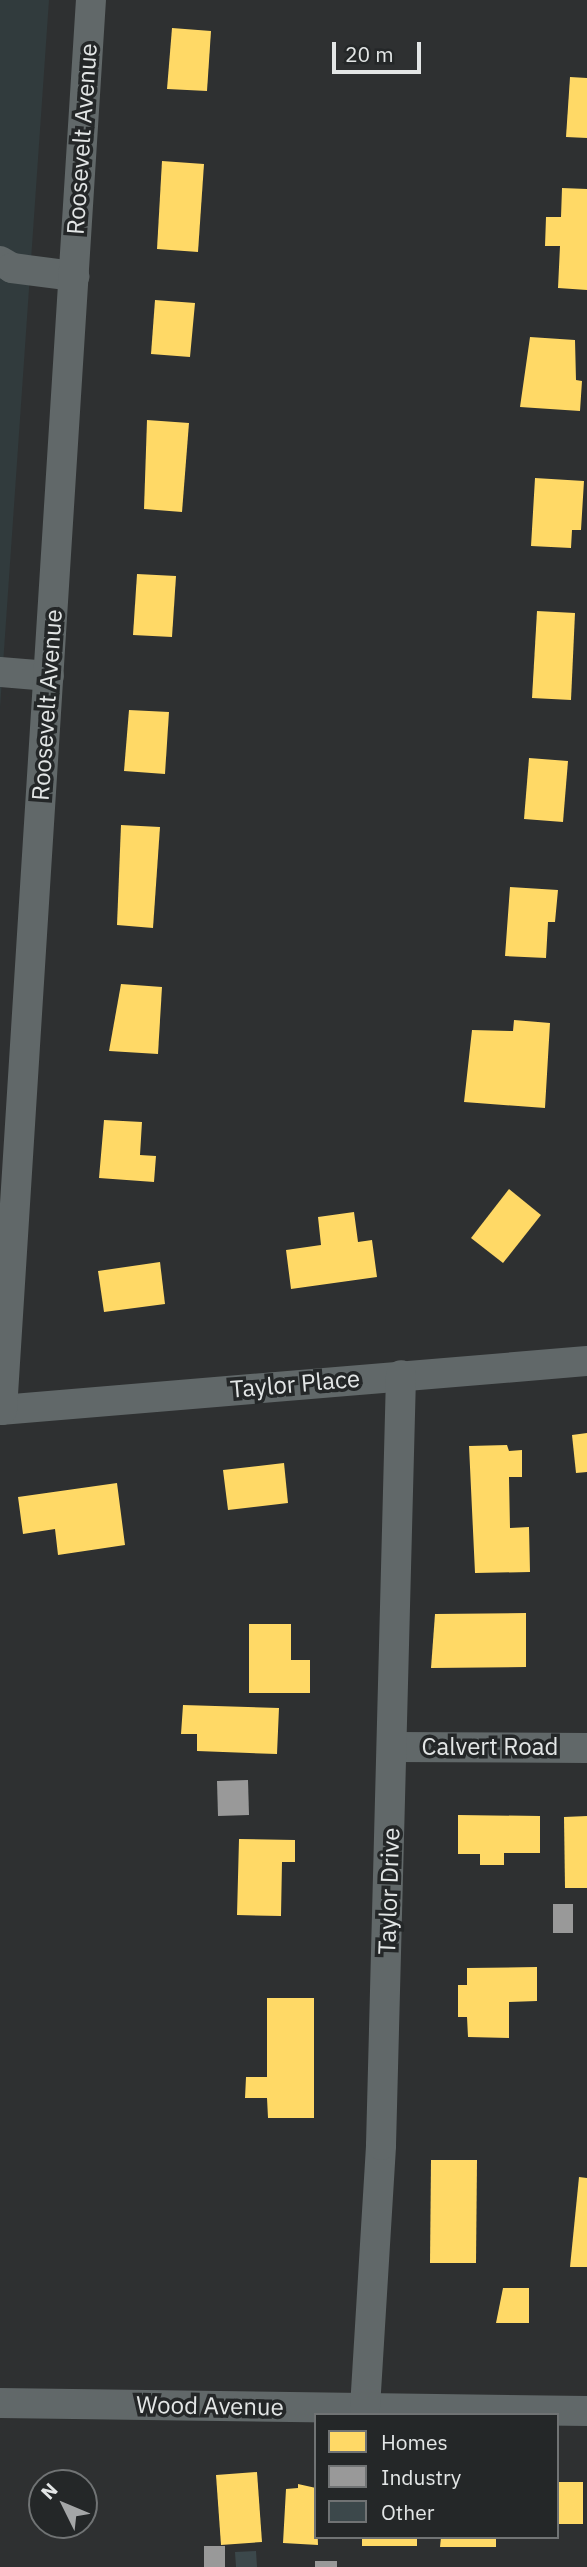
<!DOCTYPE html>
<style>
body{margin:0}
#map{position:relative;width:587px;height:2567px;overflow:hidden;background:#2e3031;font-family:"IBM Plex Sans",sans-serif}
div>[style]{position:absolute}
.built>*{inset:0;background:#313b3d}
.homes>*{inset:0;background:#ffd966}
.industry>*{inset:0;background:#999}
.building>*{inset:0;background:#3c484b}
.minor>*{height:30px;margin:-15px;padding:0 15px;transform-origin:15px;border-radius:15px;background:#616869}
span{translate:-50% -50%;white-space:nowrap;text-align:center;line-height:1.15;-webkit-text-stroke:7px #242728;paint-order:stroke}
.street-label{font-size:24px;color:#e3e6e6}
.legend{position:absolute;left:314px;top:2413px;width:245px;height:126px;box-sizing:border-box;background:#242728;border:2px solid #707374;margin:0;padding:9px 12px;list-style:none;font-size:21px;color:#e3e6e6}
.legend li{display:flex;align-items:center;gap:14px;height:35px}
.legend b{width:35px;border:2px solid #707374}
.north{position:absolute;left:28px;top:2469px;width:70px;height:70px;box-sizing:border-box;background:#242728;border:2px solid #707374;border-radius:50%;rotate:313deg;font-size:19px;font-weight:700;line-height:28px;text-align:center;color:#e3e6e6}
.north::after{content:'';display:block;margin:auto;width:24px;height:32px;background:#a4a6a7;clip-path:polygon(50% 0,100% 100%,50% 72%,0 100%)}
.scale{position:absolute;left:332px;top:42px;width:89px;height:32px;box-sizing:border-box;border:4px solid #e3e6e6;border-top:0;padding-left:9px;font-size:21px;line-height:24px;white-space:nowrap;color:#e3e6e6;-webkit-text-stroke:5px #242728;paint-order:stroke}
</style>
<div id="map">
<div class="built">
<i style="clip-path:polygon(0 0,49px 0,0 708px)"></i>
</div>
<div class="homes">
<i style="clip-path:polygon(172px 28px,211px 31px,207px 91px,167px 89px)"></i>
<i style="clip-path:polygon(570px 77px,587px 78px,587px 138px,566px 137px)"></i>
<i style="clip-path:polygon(162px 161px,204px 164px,198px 252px,157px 249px)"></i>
<i style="clip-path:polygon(562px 188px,587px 189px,587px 290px,558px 288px,560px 246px,545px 246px,546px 217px,561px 217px)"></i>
<i style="clip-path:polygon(155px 300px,195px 303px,190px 357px,151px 354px)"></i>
<i style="clip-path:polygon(530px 337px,575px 340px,576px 380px,582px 381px,580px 411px,520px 407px)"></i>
<i style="clip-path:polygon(147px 420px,189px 423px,182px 512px,144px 509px)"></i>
<i style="clip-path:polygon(535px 478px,584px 481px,581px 530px,572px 530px,571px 548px,531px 546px)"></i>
<i style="clip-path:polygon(137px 574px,176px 576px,172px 637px,133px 635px)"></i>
<i style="clip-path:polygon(537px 611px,575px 613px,571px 700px,532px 698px)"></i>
<i style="clip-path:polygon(129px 710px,169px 712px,165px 774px,124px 771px)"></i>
<i style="clip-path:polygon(529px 758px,568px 761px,563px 822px,524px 819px)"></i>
<i style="clip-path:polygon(121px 825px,160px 827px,153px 928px,117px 925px)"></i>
<i style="clip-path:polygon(510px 887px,558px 890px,555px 922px,548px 922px,546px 958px,505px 956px)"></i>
<i style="clip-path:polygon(121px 984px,162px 987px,158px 1054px,109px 1051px)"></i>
<i style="clip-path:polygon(514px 1020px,550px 1023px,545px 1108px,464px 1102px,472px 1030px,513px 1031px)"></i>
<i style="clip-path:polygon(104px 1120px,142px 1122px,140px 1155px,156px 1156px,154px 1182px,99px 1178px)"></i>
<i style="clip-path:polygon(509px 1189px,541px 1215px,503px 1263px,471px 1238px)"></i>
<i style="clip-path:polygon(354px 1212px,358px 1242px,372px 1240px,377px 1277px,291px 1289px,286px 1250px,321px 1245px,318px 1217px)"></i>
<i style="clip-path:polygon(160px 1262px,165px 1304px,104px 1312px,98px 1271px)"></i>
<i style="clip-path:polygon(587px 1433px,587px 1472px,576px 1473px,572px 1435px)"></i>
<i style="clip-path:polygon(507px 1445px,509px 1451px,522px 1450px,522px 1477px,509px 1477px,510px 1528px,529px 1527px,530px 1572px,475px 1573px,469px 1446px)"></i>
<i style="clip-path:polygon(284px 1463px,288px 1503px,228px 1510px,223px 1470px)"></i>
<i style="clip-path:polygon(117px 1483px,125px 1545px,58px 1555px,55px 1529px,23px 1534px,18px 1497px)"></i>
<i style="clip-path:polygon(526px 1613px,526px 1667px,431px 1668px,435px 1614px)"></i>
<i style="clip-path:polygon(249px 1624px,291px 1624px,291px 1660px,310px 1660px,310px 1693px,249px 1693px)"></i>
<i style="clip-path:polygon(183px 1705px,279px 1708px,277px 1754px,197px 1751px,197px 1734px,181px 1734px)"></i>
<i style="clip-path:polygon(458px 1815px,540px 1816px,540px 1853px,504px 1853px,504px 1865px,480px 1865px,480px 1854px,458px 1854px)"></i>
<i style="clip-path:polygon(587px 1816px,587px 1888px,565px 1888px,564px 1817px)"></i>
<i style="clip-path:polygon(239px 1839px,295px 1840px,295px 1862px,282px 1862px,281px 1916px,237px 1915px)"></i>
<i style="clip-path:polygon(537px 1967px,537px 2001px,509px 2002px,509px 2038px,468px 2037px,467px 2017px,458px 2017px,458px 1985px,467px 1985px,467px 1968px)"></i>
<i style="clip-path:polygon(267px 1998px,314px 1998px,314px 2118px,268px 2118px,267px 2098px,245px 2098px,246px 2077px,267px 2077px)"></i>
<i style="clip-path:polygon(431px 2160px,477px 2160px,476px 2263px,430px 2263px)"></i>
<i style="clip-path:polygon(579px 2177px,587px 2178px,587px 2267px,570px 2267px)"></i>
<i style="clip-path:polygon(503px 2288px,529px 2288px,529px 2323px,496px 2323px)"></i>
<i style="clip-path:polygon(257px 2472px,262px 2542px,221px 2545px,216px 2475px)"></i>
<i style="clip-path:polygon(557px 2482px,583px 2482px,583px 2524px,557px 2524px)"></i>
<i style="clip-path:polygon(298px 2484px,316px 2488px,318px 2545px,283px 2543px,286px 2489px,298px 2488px)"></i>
<i style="clip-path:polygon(362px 2537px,417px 2537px,417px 2546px,362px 2546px)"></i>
<i style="clip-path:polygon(441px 2537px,496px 2537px,496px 2547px,440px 2547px)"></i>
</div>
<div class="industry">
<i style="clip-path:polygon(248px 1780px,249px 1815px,218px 1816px,217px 1781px)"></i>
<i style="clip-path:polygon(553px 1904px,573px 1904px,573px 1933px,553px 1933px)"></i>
<i style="clip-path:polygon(204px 2546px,225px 2546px,225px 2567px,204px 2567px)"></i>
<i style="clip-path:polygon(315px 2561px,337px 2561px,337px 2567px,315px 2567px)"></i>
</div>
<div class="building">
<i style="clip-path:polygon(256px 2551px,257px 2567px,236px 2567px,235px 2552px)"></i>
</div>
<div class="minor">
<i style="left:0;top:261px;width:14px;rotate:30deg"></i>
<i style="left:12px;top:268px;width:63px;rotate:7.4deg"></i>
<i style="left:0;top:672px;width:49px;rotate:4.7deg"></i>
<i style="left:0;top:1410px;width:589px;rotate:-4.77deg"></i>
<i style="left:2px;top:1410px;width:1413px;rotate:-86.39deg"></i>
<i style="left:394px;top:1747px;width:193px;rotate:0.3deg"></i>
<i style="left:0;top:2403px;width:587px;rotate:0.78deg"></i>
<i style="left:365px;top:2408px;width:263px;rotate:-86.5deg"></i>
<i style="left:381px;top:2145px;width:770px;rotate:-88.51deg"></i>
</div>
<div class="street-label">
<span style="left:82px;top:139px;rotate:-86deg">Roosevelt Avenue</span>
<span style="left:47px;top:705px;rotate:-86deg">Roosevelt Avenue</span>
<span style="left:295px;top:1384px;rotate:-5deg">Taylor Place</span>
<span style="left:490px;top:1747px">Calvert Road</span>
<span style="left:389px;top:1891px;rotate:-88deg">Taylor Drive</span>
<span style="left:210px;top:2406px;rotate:1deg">Wood Avenue</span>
</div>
<ul class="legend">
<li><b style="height:19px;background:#ffd966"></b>Homes</li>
<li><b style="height:19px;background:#999"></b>Industry</li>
<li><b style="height:19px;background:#3c484b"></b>Other</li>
</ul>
<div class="north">N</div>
<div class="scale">20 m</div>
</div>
